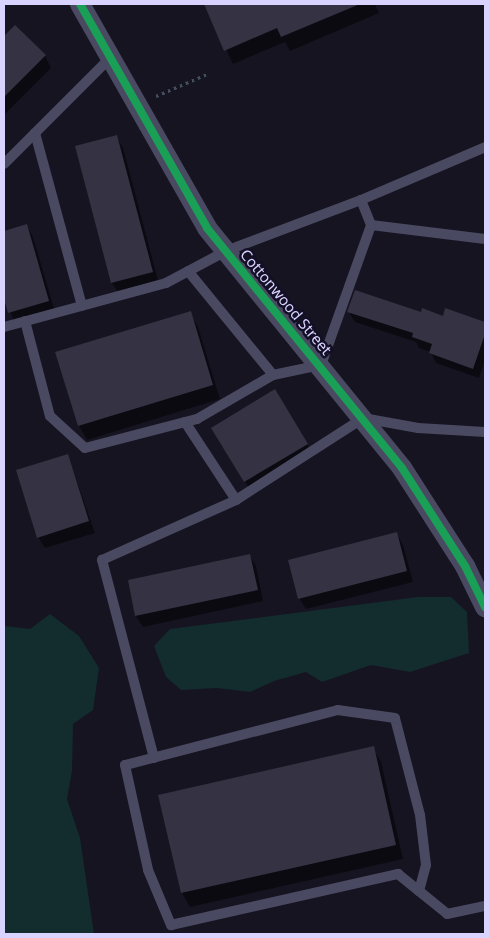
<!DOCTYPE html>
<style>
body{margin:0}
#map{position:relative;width:489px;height:938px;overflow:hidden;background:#161421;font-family:"Noto Sans",sans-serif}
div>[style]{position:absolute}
.green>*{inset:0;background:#132c2d}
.shadow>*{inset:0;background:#0007}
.building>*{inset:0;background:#343243}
.path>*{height:3px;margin-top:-1.5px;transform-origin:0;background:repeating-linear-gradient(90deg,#44505f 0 2.5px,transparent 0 6.5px)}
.service>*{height:10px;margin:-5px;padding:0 5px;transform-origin:5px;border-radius:5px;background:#4a4962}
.minor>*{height:20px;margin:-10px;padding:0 10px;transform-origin:10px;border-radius:10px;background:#4a4962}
.cycleway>*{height:8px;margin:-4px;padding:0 4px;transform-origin:4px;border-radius:4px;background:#1a9f57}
span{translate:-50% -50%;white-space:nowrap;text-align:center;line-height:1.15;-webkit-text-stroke:5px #130f26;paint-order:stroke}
.street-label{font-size:15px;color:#d9d4ff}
.frame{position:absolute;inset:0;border:5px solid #d9d4ff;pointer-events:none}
</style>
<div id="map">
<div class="green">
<i style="clip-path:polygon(418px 597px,451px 597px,467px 612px,469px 653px,410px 672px,371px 665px,322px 682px,306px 672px,274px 681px,250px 692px,217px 688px,181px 690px,166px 677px,154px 646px,170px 629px)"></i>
<i style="clip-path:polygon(50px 614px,79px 636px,99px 668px,93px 710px,73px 724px,72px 771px,67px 799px,80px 838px,94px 934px,4px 934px,4px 626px,30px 629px)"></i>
</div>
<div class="shadow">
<i style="clip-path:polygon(205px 4px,375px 4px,379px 13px,290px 51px,285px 42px,233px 64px)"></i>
<i style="clip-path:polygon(15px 27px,45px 56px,51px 68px,4px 115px,4px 38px)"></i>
<i style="clip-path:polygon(116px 136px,123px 148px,159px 284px,119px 294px,112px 283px,76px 147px)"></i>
<i style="clip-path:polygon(27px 226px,33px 237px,55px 312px,15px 324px,4px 295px,4px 232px)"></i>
<i style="clip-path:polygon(446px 309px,485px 323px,485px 360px,479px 378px,436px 363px,431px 352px,419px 348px,416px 342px,355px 322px,349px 312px,444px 317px)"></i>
<i style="clip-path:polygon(190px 313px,198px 327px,220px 399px,87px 440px,79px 426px)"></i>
<i style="clip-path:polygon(219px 440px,307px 444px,314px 456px,252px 493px)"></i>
<i style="clip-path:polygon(68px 456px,95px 533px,45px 548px,38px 537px)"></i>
<i style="clip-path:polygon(397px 534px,403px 545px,413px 582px,306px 609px,299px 598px)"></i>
<i style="clip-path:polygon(249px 555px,256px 566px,263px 601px,143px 627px,136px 616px,129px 581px)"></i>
<i style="clip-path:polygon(373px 748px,381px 762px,403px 859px,190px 907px,182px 893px,160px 796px)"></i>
</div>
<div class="building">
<i style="clip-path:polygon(204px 4px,360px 4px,281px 37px,277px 28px,224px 51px)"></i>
<i style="clip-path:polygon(15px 25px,46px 55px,4px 97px,4px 36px)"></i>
<i style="clip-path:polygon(117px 135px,153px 272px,111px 283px,75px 146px)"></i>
<i style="clip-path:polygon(27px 224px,49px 301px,8px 313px,4px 299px,4px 231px)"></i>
<i style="clip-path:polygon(355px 290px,421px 312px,422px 308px,443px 316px,445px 308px,485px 322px,485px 334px,473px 369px,429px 353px,432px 344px,412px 337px,413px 333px,347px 312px)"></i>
<i style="clip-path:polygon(191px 311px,213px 385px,78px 426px,55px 352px)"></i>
<i style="clip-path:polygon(275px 389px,308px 444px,244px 482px,211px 428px)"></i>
<i style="clip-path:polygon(68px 454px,89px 521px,37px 538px,16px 470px)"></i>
<i style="clip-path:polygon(397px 532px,407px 571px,298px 599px,288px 560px)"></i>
<i style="clip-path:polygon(250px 554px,258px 590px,135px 616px,128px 580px)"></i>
<i style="clip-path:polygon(374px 746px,396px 845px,181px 893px,158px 795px)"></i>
</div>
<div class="path">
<i style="left:156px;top:96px;width:56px;rotate:-23.3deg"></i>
</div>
<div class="service">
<i style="left:35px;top:133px;width:179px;rotate:74.8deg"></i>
<i style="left:4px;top:164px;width:151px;rotate:-45deg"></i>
<i style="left:361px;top:200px;width:27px;rotate:68deg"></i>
<i style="left:371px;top:225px;width:115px;rotate:7deg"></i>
<i style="left:188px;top:271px;width:134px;rotate:50.7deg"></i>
<i style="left:273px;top:375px;width:49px;rotate:-11.8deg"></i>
<i style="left:321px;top:365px;width:149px;rotate:-70.3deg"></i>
<i style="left:25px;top:321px;width:98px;rotate:75.3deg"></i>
<i style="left:50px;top:416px;width:47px;rotate:42.4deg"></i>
<i style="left:85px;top:448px;width:116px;rotate:-14.5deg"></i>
<i style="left:197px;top:419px;width:88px;rotate:-30.1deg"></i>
<i style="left:4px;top:327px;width:168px;rotate:-15.2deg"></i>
<i style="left:166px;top:283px;width:68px;rotate:-28.1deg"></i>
<i style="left:226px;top:251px;width:144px;rotate:-20.7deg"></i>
<i style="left:361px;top:200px;width:135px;rotate:-23.1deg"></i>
<i style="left:185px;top:422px;width:93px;rotate:56.8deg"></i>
<i style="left:236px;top:500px;width:151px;rotate:-32.8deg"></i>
<i style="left:363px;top:418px;width:56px;rotate:10.3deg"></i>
<i style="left:418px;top:428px;width:67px;rotate:3.4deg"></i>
<i style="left:154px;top:758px;width:205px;rotate:-104.7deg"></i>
<i style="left:102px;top:560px;width:147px;rotate:-24.1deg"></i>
<i style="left:419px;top:891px;width:27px;rotate:-75deg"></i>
<i style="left:426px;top:865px;width:50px;rotate:-96.8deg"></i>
<i style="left:420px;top:815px;width:100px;rotate:-104.5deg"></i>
<i style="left:395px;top:718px;width:58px;rotate:-172deg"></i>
<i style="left:338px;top:710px;width:220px;rotate:165.5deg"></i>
<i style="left:125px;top:765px;width:107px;rotate:77.6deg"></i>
<i style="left:148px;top:870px;width:60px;rotate:67.3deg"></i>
<i style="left:171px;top:925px;width:233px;rotate:-12.7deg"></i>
<i style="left:398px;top:874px;width:27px;rotate:39deg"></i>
<i style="left:419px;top:891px;width:36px;rotate:39deg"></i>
<i style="left:447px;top:914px;width:39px;rotate:-12deg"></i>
</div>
<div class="minor">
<i style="left:80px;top:4px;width:257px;rotate:60.4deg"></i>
<i style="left:207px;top:228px;width:309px;rotate:50.9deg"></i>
<i style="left:402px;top:468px;width:117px;rotate:57.3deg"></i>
<i style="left:465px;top:566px;width:46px;rotate:64deg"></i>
</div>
<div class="cycleway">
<i style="left:80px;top:4px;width:257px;rotate:60.4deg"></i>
<i style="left:207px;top:228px;width:309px;rotate:50.9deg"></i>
<i style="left:402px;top:468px;width:117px;rotate:57.3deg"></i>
<i style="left:465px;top:566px;width:46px;rotate:64deg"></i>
</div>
<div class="street-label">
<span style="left:286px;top:302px;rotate:50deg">Cottonwood Street</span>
</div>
<div class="frame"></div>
</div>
